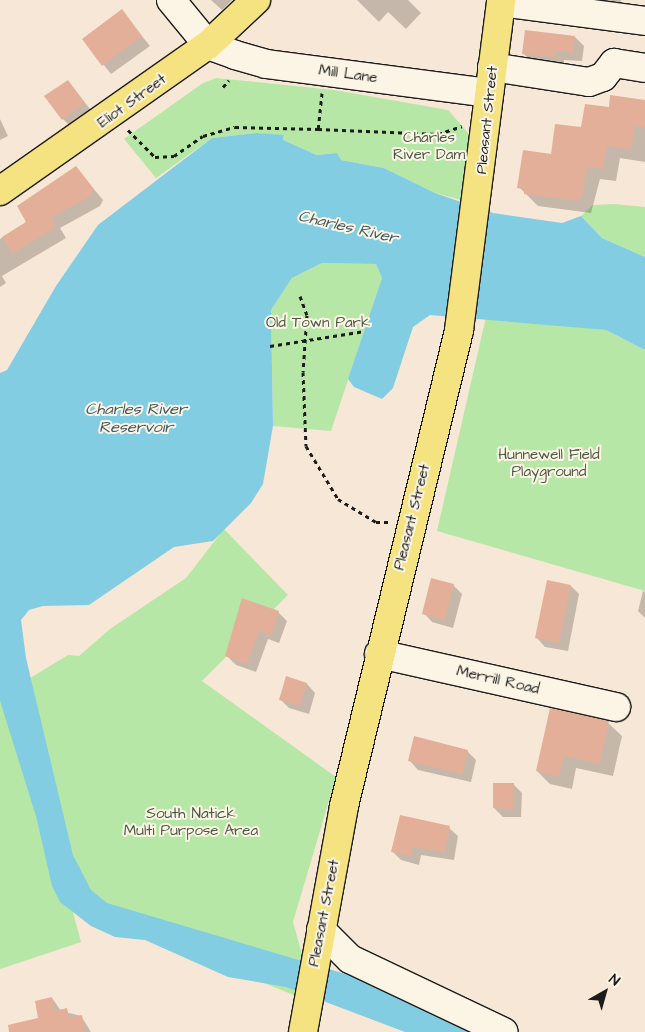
<!DOCTYPE html>
<style>
body{margin:0}
#map{position:relative;width:645px;height:1032px;overflow:hidden;background:#f7e7d6;font-family:"Architects Daughter",sans-serif}
div>[style]{position:absolute}
.green>*{inset:0;background:#b7e7a6}
.water>*{inset:0;background:#83cde3}
.shadow>*{inset:0;background:#0003}
.building>*{inset:0;background:#e4af99}
.path>*{height:3px;margin-top:-1.5px;transform-origin:0;background:repeating-linear-gradient(90deg,#1c1c1c 0 4px,transparent 0 8px)}
.roads{filter:drop-shadow(1px 0 #1c1c1c) drop-shadow(-1px 0 #1c1c1c) drop-shadow(0 1px #1c1c1c) drop-shadow(0 -1px #1c1c1c)}
.minor>*{height:28px;margin:-14px;padding:0 14px;transform-origin:14px;border-radius:14px;background:#fcf5e5}
.major>*{height:28px;margin:-14px;padding:0 14px;transform-origin:14px;border-radius:14px;background:#f5e382}
span{translate:-50% -50%;white-space:nowrap;text-align:center;line-height:1.15;-webkit-text-stroke:4px #fcf5e5;paint-order:stroke}
.street-label{font-size:15px;color:#1c1c1c}
.park-label{font-size:15px;color:#4a5945}
.water-label{font-size:16px;color:#405a62;font-style:italic}
.north{position:absolute;left:580px;top:967px;width:50px;height:50px;-webkit-text-stroke:4px #fcf5e5;paint-order:stroke;rotate:38deg;font-size:14px;font-weight:700;line-height:20px;text-align:center;color:#1c1c1c}
.north::after{content:'';display:block;margin:auto;width:18px;height:22px;background:#1c1c1c;clip-path:polygon(50% 0,100% 100%,50% 72%,0 100%)}
</style>
<div id="map">
<div class="green">
<i style="clip-path:polygon(216px 78px,334px 90px,448px 110px,469px 134px,465px 201px,435px 193px,384px 168px,341px 160px,337px 153px,317px 155px,283px 140px,284px 136px,257px 133px,212px 138px,156px 178px,124px 139px,203px 83px)"></i>
<i style="clip-path:polygon(614px 204px,645px 207px,645px 257px,602px 238px,581px 216px,593px 205px)"></i>
<i style="clip-path:polygon(322px 263px,376px 264px,382px 278px,331px 431px,273px 426px,271px 310px,292px 278px)"></i>
<i style="clip-path:polygon(486px 317px,606px 330px,645px 350px,645px 591px,437px 531px)"></i>
<i style="clip-path:polygon(224px 529px,288px 595px,202px 681px,336px 777px,293px 922px,316px 1004px,71px 905px,81px 942px,0 969px,0 678px,27px 680px,68px 655px,79px 656px,110px 629px,186px 578px)"></i>
</div>
<div class="water">
<i style="clip-path:polygon(257px 133px,284px 135px,283px 140px,317px 155px,337px 153px,341px 160px,384px 168px,435px 193px,493px 213px,562px 223px,581px 216px,602px 238px,645px 257px,645px 350px,606px 330px,430px 315px,413px 327px,393px 388px,382px 399px,354px 387px,348px 379px,382px 278px,376px 264px,322px 263px,292px 278px,271px 310px,273px 426px,263px 484px,251px 503px,213px 541px,174px 547px,89px 605px,43px 606px,29px 610px,21px 620px,26px 658px,73px 855px,91px 890px,107px 903px,406px 992px,495px 1032px,405px 1032px,286px 987px,228px 977px,145px 940px,115px 937px,91px 926px,60px 902px,52px 886px,36px 816px,0 701px,0 373px,7px 370px,56px 286px,98px 225px,212px 138px)"></i>
</div>
<div class="shadow">
<i style="clip-path:polygon(211px 0,232px 0,222px 10px)"></i>
<i style="clip-path:polygon(357px 0,408px 0,421px 13px,406px 29px,388px 12px,379px 22px)"></i>
<i style="clip-path:polygon(544px 0,621px 0,620px 5px)"></i>
<i style="clip-path:polygon(123px 13px,150px 46px,111px 74px,83px 39px)"></i>
<i style="clip-path:polygon(575px 37px,584px 46px,582px 61px,564px 60px,564px 66px,532px 62px,523px 53px)"></i>
<i style="clip-path:polygon(68px 81px,93px 113px,72px 128px,63px 119px)"></i>
<i style="clip-path:polygon(645px 101px,645px 162px,620px 158px,616px 181px,600px 179px,591px 213px,538px 206px,519px 187px,610px 109px)"></i>
<i style="clip-path:polygon(0 119px,8px 136px,0 140px)"></i>
<i style="clip-path:polygon(76px 168px,103px 200px,100px 206px,60px 228px,66px 238px,2px 276px,6px 283px,0 287px,0 239px,27px 222px)"></i>
<i style="clip-path:polygon(453px 585px,462px 594px,453px 628px,432px 622px,424px 613px)"></i>
<i style="clip-path:polygon(571px 586px,579px 594px,568px 651px,545px 647px,537px 638px)"></i>
<i style="clip-path:polygon(643px 591px,645px 592px,645px 618px,638px 611px)"></i>
<i style="clip-path:polygon(278px 612px,287px 621px,279px 643px,268px 639px,256px 672px,236px 665px,227px 656px)"></i>
<i style="clip-path:polygon(307px 684px,315px 693px,309px 714px,289px 708px,280px 699px)"></i>
<i style="clip-path:polygon(608px 723px,622px 736px,613px 776px,576px 768px,572px 789px,550px 784px,537px 771px)"></i>
<i style="clip-path:polygon(467px 751px,476px 760px,471px 782px,418px 770px,410px 761px)"></i>
<i style="clip-path:polygon(513px 784px,522px 793px,521px 817px,503px 817px,494px 808px)"></i>
<i style="clip-path:polygon(449px 828px,458px 836px,454px 860px,421px 855px,419px 865px,401px 860px,393px 852px)"></i>
<i style="clip-path:polygon(52px 998px,61px 1011px,81px 1016px,91px 1032px,28px 1032px)"></i>
</div>
<div class="building">
<i style="clip-path:polygon(122px 9px,142px 36px,102px 66px,82px 39px)"></i>
<i style="clip-path:polygon(525px 30px,575px 36px,573px 53px,556px 51px,555px 57px,522px 54px)"></i>
<i style="clip-path:polygon(68px 80px,85px 103px,62px 120px,44px 96px)"></i>
<i style="clip-path:polygon(610px 95px,645px 100px,645px 127px,635px 126px,631px 149px,607px 146px,603px 169px,587px 167px,582px 197px,577px 201px,524px 194px,524px 189px,517px 188px,523px 150px,551px 154px,555px 124px,581px 127px,585px 104px,609px 107px)"></i>
<i style="clip-path:polygon(76px 166px,94px 189px,90px 196px,51px 218px,56px 227px,12px 254px,2px 237px,26px 222px,17px 206px)"></i>
<i style="clip-path:polygon(431px 578px,454px 584px,445px 620px,422px 614px)"></i>
<i style="clip-path:polygon(547px 580px,571px 585px,559px 643px,535px 638px)"></i>
<i style="clip-path:polygon(242px 598px,279px 611px,271px 635px,259px 631px,247px 664px,225px 656px)"></i>
<i style="clip-path:polygon(286px 676px,307px 683px,300px 706px,279px 700px)"></i>
<i style="clip-path:polygon(550px 708px,609px 721px,600px 764px,564px 756px,559px 777px,536px 771px)"></i>
<i style="clip-path:polygon(414px 736px,468px 750px,462px 774px,408px 761px)"></i>
<i style="clip-path:polygon(493px 783px,514px 783px,513px 809px,493px 808px)"></i>
<i style="clip-path:polygon(400px 815px,450px 826px,445px 852px,413px 847px,411px 856px,391px 852px)"></i>
<i style="clip-path:polygon(52px 997px,55px 1011px,67px 1008px,69px 1018px,82px 1015px,85px 1032px,9px 1032px,8px 1025px,38px 1018px,35px 1001px)"></i>
</div>
<div class="path">
<i style="left:223px;top:87px;width:9px;rotate:-49deg"></i>
<i style="left:322px;top:93px;width:36px;rotate:96deg"></i>
<i style="left:318px;top:129px;width:120px;rotate:2.4deg"></i>
<i style="left:438px;top:134px;width:25px;rotate:-18deg"></i>
<i style="left:128px;top:130px;width:38px;rotate:45deg"></i>
<i style="left:155px;top:157px;width:19px;rotate:-3deg"></i>
<i style="left:174px;top:156px;width:35px;rotate:-35deg"></i>
<i style="left:203px;top:136px;width:33px;rotate:-16deg"></i>
<i style="left:235px;top:127px;width:83px;rotate:1.4deg"></i>
<i style="left:300px;top:296px;width:20px;rotate:70deg"></i>
<i style="left:307px;top:315px;width:57px;rotate:94deg"></i>
<i style="left:303px;top:372px;width:74px;rotate:87.7deg"></i>
<i style="left:306px;top:446px;width:62px;rotate:58.9deg"></i>
<i style="left:338px;top:499px;width:44px;rotate:31.2deg"></i>
<i style="left:376px;top:522px;width:13px"></i>
<i style="left:270px;top:346px;width:96px;rotate:-9deg"></i>
</div>
<div class="roads">
<div class="minor">
<i style="left:171px;top:0;width:58px;rotate:50.6deg"></i>
<i style="left:208px;top:45px;width:29px;rotate:20deg"></i>
<i style="left:235px;top:55px;width:32px;rotate:16deg"></i>
<i style="left:266px;top:64px;width:225px;rotate:7.4deg"></i>
<i style="left:501px;top:2px;width:145px;rotate:7.5deg"></i>
<i style="left:492px;top:67px;width:98px;rotate:8.8deg"></i>
<i style="left:589px;top:82px;width:15px;rotate:-20deg"></i>
<i style="left:603px;top:77px;width:18px;rotate:-52deg"></i>
<i style="left:614px;top:63px;width:31px;rotate:9deg"></i>
<i style="left:379px;top:654px;width:243px;rotate:12.6deg"></i>
<i style="left:321px;top:930px;width:41px;rotate:45deg"></i>
<i style="left:350px;top:959px;width:170px;rotate:25.4deg"></i>
</div>
<div class="major">
<i style="left:0;top:191px;width:254px;rotate:-35.1deg"></i>
<i style="left:208px;top:45px;width:66px;rotate:-43.2deg"></i>
<i style="left:303px;top:1032px;width:230px;rotate:-79.7deg"></i>
<i style="left:344px;top:806px;width:490px;rotate:-76.4deg"></i>
<i style="left:459px;top:330px;width:333px;rotate:-82.7deg"></i>
</div>
</div>
<div class="street-label">
<span style="left:348px;top:74px;rotate:8deg">Mill Lane</span>
<span style="left:132px;top:101px;rotate:-36deg">Eliot Street</span>
<span style="left:487px;top:120px;rotate:-84deg">Pleasant Street</span>
<span style="left:412px;top:517px;rotate:-76deg">Pleasant Street</span>
<span style="left:498px;top:680px;rotate:13deg">Merrill Road</span>
<span style="left:324px;top:913px;rotate:-79deg">Pleasant Street</span>
</div>
<div class="park-label">
<span style="left:429px;top:146px">Charles<br>River Dam</span>
<span style="left:318px;top:323px">Old Town Park</span>
<span style="left:549px;top:463px">Hunnewell Field<br>Playground</span>
<span style="left:191px;top:822px">South Natick<br>Multi Purpose Area</span>
</div>
<div class="water-label">
<span style="left:348px;top:227px;rotate:13deg">Charles River</span>
<span style="left:136px;top:418px">Charles River<br>Reservoir</span>
</div>
<div class="north">N</div>
</div>
